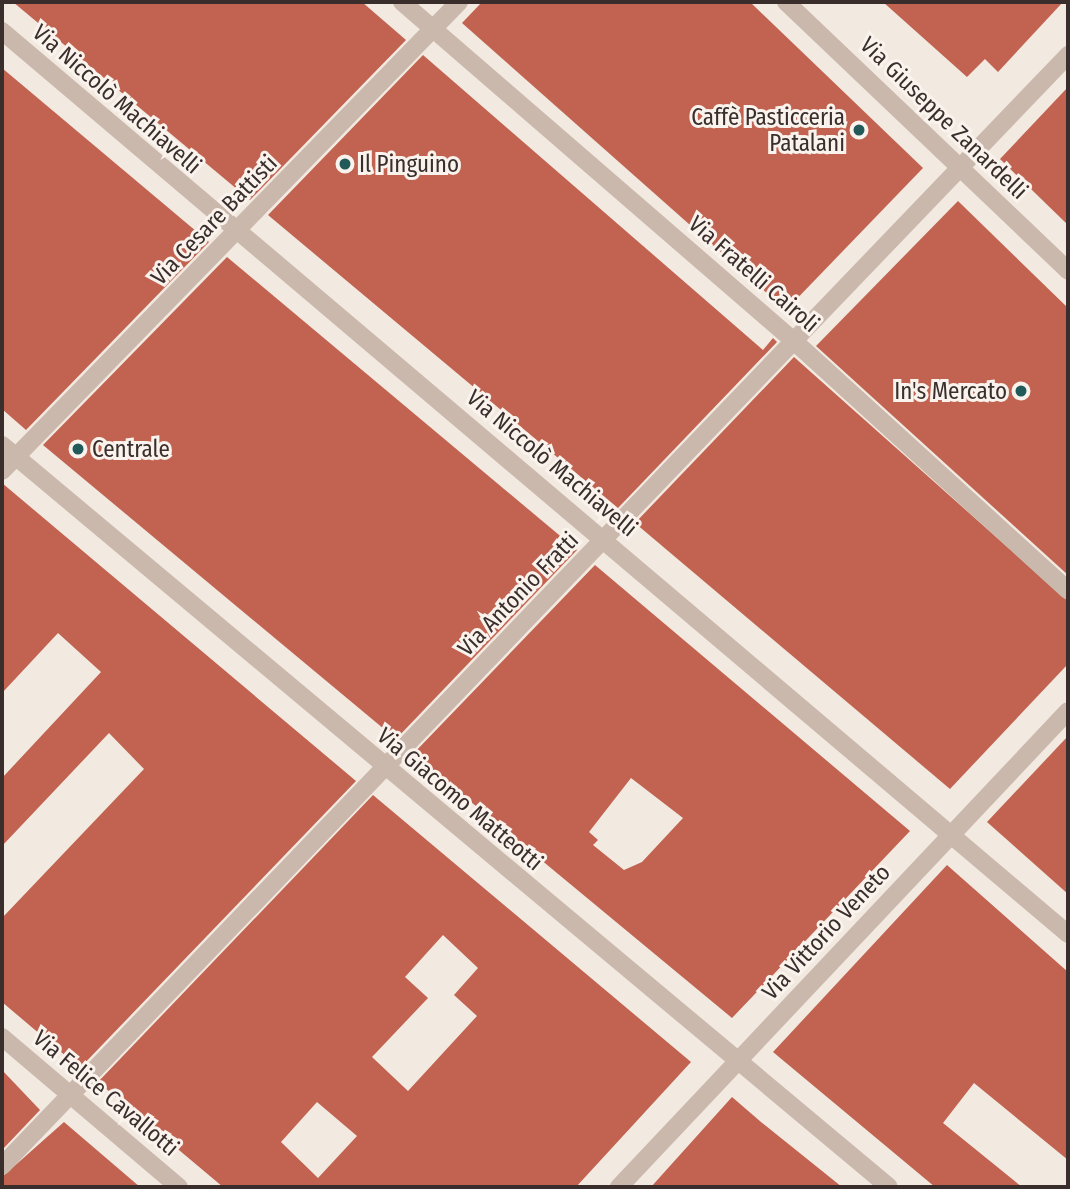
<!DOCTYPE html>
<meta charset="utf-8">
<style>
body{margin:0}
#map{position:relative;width:1070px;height:1189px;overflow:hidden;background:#f2e9e0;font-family:"Fira Sans Condensed",sans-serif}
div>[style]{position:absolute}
.building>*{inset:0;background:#c16350}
.pedestrian>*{height:18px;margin:-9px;padding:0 9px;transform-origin:9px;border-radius:9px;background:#cbb8ac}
.minor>*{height:18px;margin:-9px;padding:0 9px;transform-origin:9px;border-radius:9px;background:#cbb8ac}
.dots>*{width:19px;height:19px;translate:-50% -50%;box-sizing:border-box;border:4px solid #faf3ed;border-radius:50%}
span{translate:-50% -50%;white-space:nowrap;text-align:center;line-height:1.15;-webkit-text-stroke:6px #faf3ed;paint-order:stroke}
.street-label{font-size:23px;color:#392e2b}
.poi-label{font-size:23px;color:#392e2b}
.right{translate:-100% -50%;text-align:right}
.left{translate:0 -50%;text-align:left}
.frame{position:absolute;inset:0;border:4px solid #392e2b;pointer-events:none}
</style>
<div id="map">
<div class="building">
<i style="clip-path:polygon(13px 2px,362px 2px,406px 40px,250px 200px)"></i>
<i style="clip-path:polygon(482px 2px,750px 2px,923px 168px,786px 310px,462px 23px)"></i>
<i style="clip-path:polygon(883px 2px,1063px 2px,998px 72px,985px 59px,967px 77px)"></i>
<i style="clip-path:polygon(423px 55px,763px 350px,773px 338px,777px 342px,618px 508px,268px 215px)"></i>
<i style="clip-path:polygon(2px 68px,209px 242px,26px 430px,2px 409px)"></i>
<i style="clip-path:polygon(1068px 87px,1068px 225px,1000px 159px)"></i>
<i style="clip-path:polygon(958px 201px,1068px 308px,1068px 575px,816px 346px)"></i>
<i style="clip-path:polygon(227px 257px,577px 550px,396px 739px,43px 445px)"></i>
<i style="clip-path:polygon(794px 357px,1068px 601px,1068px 664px,950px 789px,635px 523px)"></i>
<i style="clip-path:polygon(2px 483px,356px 781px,80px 1068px,2px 1002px,2px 918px,144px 769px,109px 733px,2px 846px,2px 778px,101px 672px,58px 633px,2px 693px)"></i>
<i style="clip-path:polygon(evenodd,595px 565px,910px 831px,732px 1018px,413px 754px,595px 565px,631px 778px,683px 818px,642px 862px,624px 870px,593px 845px,598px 840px,589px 832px,631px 778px)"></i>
<i style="clip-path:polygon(1068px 736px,1068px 894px,987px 822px)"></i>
<i style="clip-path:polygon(evenodd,373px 795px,691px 1062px,576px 1187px,223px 1187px,98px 1082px,373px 795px,443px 935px,478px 968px,454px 995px,477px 1016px,408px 1091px,372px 1057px,428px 998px,405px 977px,443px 935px,373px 795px,317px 1102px,357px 1136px,318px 1178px,281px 1142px,317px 1102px)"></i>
<i style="clip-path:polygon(947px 865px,1068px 972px,1068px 1160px,974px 1083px,943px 1123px,1022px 1187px,935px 1187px,773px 1052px)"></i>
<i style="clip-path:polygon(2px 1070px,40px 1110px,2px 1150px)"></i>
<i style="clip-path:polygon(732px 1097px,761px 1122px,842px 1187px,651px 1187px)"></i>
<i style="clip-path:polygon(64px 1122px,140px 1187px,2px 1187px,2px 1177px)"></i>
</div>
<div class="pedestrian">
<i style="left:2px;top:471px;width:655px;rotate:-45.74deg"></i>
<i style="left:2px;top:1166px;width:1540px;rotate:-46.18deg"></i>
</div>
<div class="minor">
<i style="left:402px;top:2px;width:520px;rotate:40.86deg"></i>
<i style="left:795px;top:342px;width:369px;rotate:42.3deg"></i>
<i style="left:786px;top:2px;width:390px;rotate:43.6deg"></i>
<i style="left:2px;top:31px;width:1397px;rotate:40.27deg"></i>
<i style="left:2px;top:445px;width:1156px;rotate:39.91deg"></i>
<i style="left:2px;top:1037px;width:232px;rotate:40.3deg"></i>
<i style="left:619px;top:1187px;width:654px;rotate:-46.67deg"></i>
</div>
<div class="dots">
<i style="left:859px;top:130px;background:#225959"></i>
<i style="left:345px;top:164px;background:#225959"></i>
<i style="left:1021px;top:391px;background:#225959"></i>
<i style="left:78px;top:449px;background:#225959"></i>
</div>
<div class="street-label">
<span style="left:117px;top:99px;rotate:41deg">Via Niccolò Machiavelli</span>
<span style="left:944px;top:118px;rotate:44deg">Via Giuseppe Zanardelli</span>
<span style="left:214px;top:220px;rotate:-46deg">Via Cesare Battisti</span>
<span style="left:754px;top:274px;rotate:41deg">Via Fratelli Cairoli</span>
<span style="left:552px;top:463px;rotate:40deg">Via Niccolò Machiavelli</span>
<span style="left:518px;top:594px;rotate:-46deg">Via Antonio Fratti</span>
<span style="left:460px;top:799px;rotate:40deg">Via Giacomo Matteotti</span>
<span style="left:826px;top:932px;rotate:-47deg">Via Vittorio Veneto</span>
<span style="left:106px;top:1093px;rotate:40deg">Via Felice Cavallotti</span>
</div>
<div class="poi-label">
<span class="right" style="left:845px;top:130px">Caffè Pasticceria<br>Patalani</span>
<span class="left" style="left:359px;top:164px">Il Pinguino</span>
<span class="right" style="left:1007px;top:391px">In's Mercato</span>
<span class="left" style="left:92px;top:449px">Centrale</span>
</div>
<div class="frame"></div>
</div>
